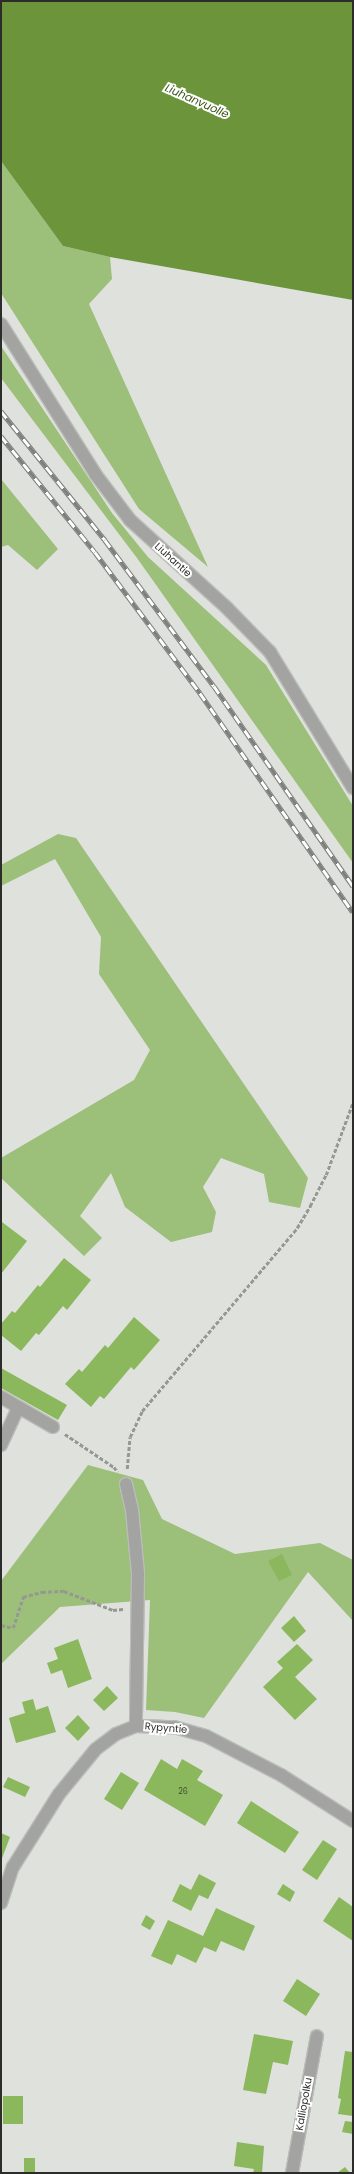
<!DOCTYPE html>
<style>
body{margin:0}
#map{position:relative;width:354px;height:2174px;overflow:hidden;background:#dfe1dc;font-family:Poppins,sans-serif}
div>[style]{position:absolute}
.green>*{inset:0;background:#9cbf7a}
.water>*{inset:0;background:#6b943b}
.building>*{inset:0;background:#8bb75d}
.path>*{height:2.5px;margin-top:-1.25px;transform-origin:0;background:repeating-linear-gradient(90deg,#969894 0 4px,transparent 0 6px)}
.roads{filter:drop-shadow(1px 0 #bbbdb9) drop-shadow(-1px 0 #bbbdb9) drop-shadow(0 1px #bbbdb9) drop-shadow(0 -1px #bbbdb9)}
.minor>*{height:12px;margin:-6px;padding:0 6px;transform-origin:6px;border-radius:6px;background:#a3a4a2}
.rail>*{height:4.5px;margin-top:-2.25px;transform-origin:0;background:repeating-linear-gradient(90deg,#fff 0 9px,#7e7f7c 0 18px);box-sizing:border-box;border-block:1px solid #7e7f7c}
span{translate:-50% -50%;white-space:nowrap;text-align:center;line-height:1.15;-webkit-text-stroke:4px #fff;paint-order:stroke}
.number-label{font-size:8px;color:#445038}
.number-label span{-webkit-text-stroke-width:0}
.street-label{font-size:10px;color:#2c2d2b}
.water-label{font-size:11px;color:#395516;font-style:italic}
.frame{position:absolute;inset:0;border:2px solid #2c2d2b;pointer-events:none}
</style>
<div id="map">
<div class="green">
<i style="clip-path:polygon(1px 161px,63px 246px,110px 257px,112px 279px,89px 304px,208px 567px,139px 509px,1px 293px)"></i>
<i style="clip-path:polygon(1px 346px,112px 513px,148px 557px,266px 665px,353px 806px,353px 863px,137px 558px,1px 378px)"></i>
<i style="clip-path:polygon(1px 479px,58px 549px,37px 570px,8px 545px,1px 547px)"></i>
<i style="clip-path:polygon(58px 834px,76px 838px,308px 1178px,300px 1208px,269px 1202px,264px 1174px,221px 1158px,203px 1187px,216px 1212px,212px 1232px,171px 1242px,125px 1207px,111px 1173px,80px 1216px,102px 1238px,84px 1256px,1px 1178px,1px 1158px,134px 1080px,150px 1050px,99px 974px,101px 937px,55px 859px,1px 886px,1px 865px)"></i>
<i style="clip-path:polygon(88px 1465px,143px 1480px,162px 1519px,235px 1554px,320px 1543px,353px 1560px,353px 1621px,308px 1572px,204px 1718px,175px 1712px,146px 1710px,150px 1600px,60px 1607px,1px 1664px,1px 1581px)"></i>
</div>
<div class="water">
<i style="clip-path:polygon(1px 1px,353px 1px,353px 300px,110px 257px,63px 246px,1px 161px)"></i>
</div>
<div class="building">
<i style="clip-path:polygon(2px 1222px,27px 1241px,1px 1274px,1px 1223px)"></i>
<i style="clip-path:polygon(64px 1258px,91px 1280px,67px 1310px,63px 1306px,39px 1335px,36px 1333px,21px 1351px,1px 1335px,1px 1324px,12px 1311px,15px 1313px,38px 1285px,40px 1287px)"></i>
<i style="clip-path:polygon(134px 1317px,160px 1340px,134px 1370px,131px 1367px,104px 1399px,100px 1396px,91px 1407px,65px 1384px,79px 1369px,82px 1372px,105px 1345px,108px 1348px)"></i>
<i style="clip-path:polygon(1px 1368px,67px 1405px,58px 1420px,1px 1388px)"></i>
<i style="clip-path:polygon(282px 1554px,292px 1575px,279px 1581px,268px 1561px)"></i>
<i style="clip-path:polygon(294px 1616px,306px 1631px,294px 1642px,281px 1628px)"></i>
<i style="clip-path:polygon(78px 1639px,92px 1679px,68px 1688px,62px 1670px,51px 1674px,47px 1663px,58px 1659px,54px 1648px)"></i>
<i style="clip-path:polygon(297px 1644px,313px 1660px,295px 1677px,317px 1699px,295px 1720px,263px 1687px,283px 1668px,277px 1662px)"></i>
<i style="clip-path:polygon(107px 1686px,118px 1698px,104px 1711px,93px 1700px)"></i>
<i style="clip-path:polygon(33px 1699px,36px 1710px,48px 1706px,56px 1732px,16px 1743px,9px 1718px,25px 1713px,22px 1702px)"></i>
<i style="clip-path:polygon(78px 1715px,90px 1728px,78px 1741px,65px 1728px)"></i>
<i style="clip-path:polygon(161px 1759px,177px 1769px,182px 1759px,203px 1771px,197px 1780px,223px 1795px,205px 1826px,144px 1790px)"></i>
<i style="clip-path:polygon(121px 1772px,139px 1783px,122px 1810px,104px 1799px)"></i>
<i style="clip-path:polygon(8px 1777px,30px 1787px,25px 1797px,3px 1787px)"></i>
<i style="clip-path:polygon(251px 1801px,299px 1832px,285px 1853px,237px 1823px)"></i>
<i style="clip-path:polygon(1px 1833px,10px 1837px,1px 1861px)"></i>
<i style="clip-path:polygon(323px 1840px,337px 1849px,317px 1880px,302px 1870px)"></i>
<i style="clip-path:polygon(199px 1874px,216px 1883px,208px 1899px,199px 1895px,191px 1911px,172px 1901px,180px 1884px,191px 1890px)"></i>
<i style="clip-path:polygon(283px 1884px,295px 1892px,290px 1902px,277px 1894px)"></i>
<i style="clip-path:polygon(339px 1897px,353px 1907px,353px 1941px,323px 1921px)"></i>
<i style="clip-path:polygon(216px 1908px,255px 1926px,244px 1951px,221px 1941px,216px 1952px,204px 1947px,196px 1963px,177px 1954px,172px 1965px,151px 1956px,168px 1920px,203px 1936px)"></i>
<i style="clip-path:polygon(146px 1915px,155px 1921px,150px 1930px,141px 1925px)"></i>
<i style="clip-path:polygon(297px 1979px,320px 1994px,306px 2016px,283px 2001px)"></i>
<i style="clip-path:polygon(254px 2034px,293px 2041px,288px 2065px,273px 2062px,266px 2094px,243px 2090px)"></i>
<i style="clip-path:polygon(345px 2051px,353px 2052px,353px 2116px,338px 2114px,341px 2099px,338px 2098px)"></i>
<i style="clip-path:polygon(3px 2096px,23px 2096px,23px 2124px,3px 2124px)"></i>
<i style="clip-path:polygon(345px 2121px,353px 2122px,353px 2134px,342px 2132px)"></i>
<i style="clip-path:polygon(237px 2142px,264px 2146px,262px 2173px,253px 2173px,254px 2169px,234px 2166px)"></i>
<i style="clip-path:polygon(24px 2158px,35px 2158px,35px 2172px,24px 2172px)"></i>
<i style="clip-path:polygon(345px 2167px,350px 2173px,337px 2173px)"></i>
</div>
<div class="path">
<i style="left:65px;top:1434px;width:59px;rotate:34deg"></i>
<i style="left:114px;top:1467px;width:6px;rotate:51deg"></i>
<i style="left:127px;top:1469px;width:32px;rotate:-85deg"></i>
<i style="left:130px;top:1437px;width:29px;rotate:-65deg"></i>
<i style="left:142px;top:1411px;width:240px;rotate:-49.7deg"></i>
<i style="left:297px;top:1228px;width:26px;rotate:-59deg"></i>
<i style="left:310px;top:1206px;width:35px;rotate:-63deg"></i>
<i style="left:326px;top:1175px;width:78px;rotate:-69.7deg"></i>
<i style="left:1px;top:1625px;width:12px;rotate:14deg"></i>
<i style="left:13px;top:1628px;width:33px;rotate:-72deg"></i>
<i style="left:23px;top:1597px;width:20px;rotate:-15deg"></i>
<i style="left:42px;top:1592px;width:22px;rotate:-3deg"></i>
<i style="left:64px;top:1591px;width:53px;rotate:21.2deg"></i>
<i style="left:113px;top:1610px;width:10px;rotate:-6deg"></i>
</div>
<div class="roads">
<div class="minor">
<i style="left:1px;top:324px;width:178px;rotate:57.8deg"></i>
<i style="left:96px;top:475px;width:56px;rotate:52.9deg"></i>
<i style="left:130px;top:520px;width:131px;rotate:42.2deg"></i>
<i style="left:227px;top:608px;width:62px;rotate:45.7deg"></i>
<i style="left:270px;top:652px;width:159px;rotate:58.6deg"></i>
<i style="left:1px;top:1397px;width:60px;rotate:30deg"></i>
<i style="left:1px;top:1445px;width:41px;rotate:-65.3deg"></i>
<i style="left:126px;top:1484px;width:27px;rotate:77deg"></i>
<i style="left:132px;top:1510px;width:64px;rotate:84.6deg"></i>
<i style="left:138px;top:1574px;width:152px;rotate:90.8deg"></i>
<i style="left:1px;top:1903px;width:38px;rotate:-72deg"></i>
<i style="left:13px;top:1867px;width:86px;rotate:-57.8deg"></i>
<i style="left:59px;top:1794px;width:58px;rotate:-50.6deg"></i>
<i style="left:96px;top:1749px;width:25px;rotate:-37deg"></i>
<i style="left:116px;top:1734px;width:22px;rotate:-22deg"></i>
<i style="left:136px;top:1726px;width:38px;rotate:2deg"></i>
<i style="left:174px;top:1727px;width:33px;rotate:16deg"></i>
<i style="left:206px;top:1736px;width:85px;rotate:27.5deg"></i>
<i style="left:281px;top:1775px;width:85px;rotate:32.6deg"></i>
<i style="left:292px;top:2173px;width:139px;rotate:-79.7deg"></i>
</div>
</div>
<div class="rail">
<i style="left:1px;top:411px;width:166px;rotate:51.1deg"></i>
<i style="left:105px;top:540px;width:182px;rotate:53.3deg"></i>
<i style="left:214px;top:686px;width:244px;rotate:55.2deg"></i>
<i style="left:1px;top:436px;width:149px;rotate:51deg"></i>
<i style="left:95px;top:552px;width:176px;rotate:53.3deg"></i>
<i style="left:200px;top:693px;width:267px;rotate:55.1deg"></i>
</div>
<div class="number-label">
<span style="left:183px;top:1792px">26</span>
</div>
<div class="street-label">
<span style="left:173px;top:560px;rotate:42deg">Liuhantie</span>
<span style="left:166px;top:1728px;rotate:5deg">Rypyntie</span>
<span style="left:304px;top:2104px;rotate:-80deg">Kalliopolku</span>
</div>
<div class="water-label">
<span style="left:197px;top:101px;rotate:24deg">Liuhanvuolle</span>
</div>
<div class="frame"></div>
</div>
